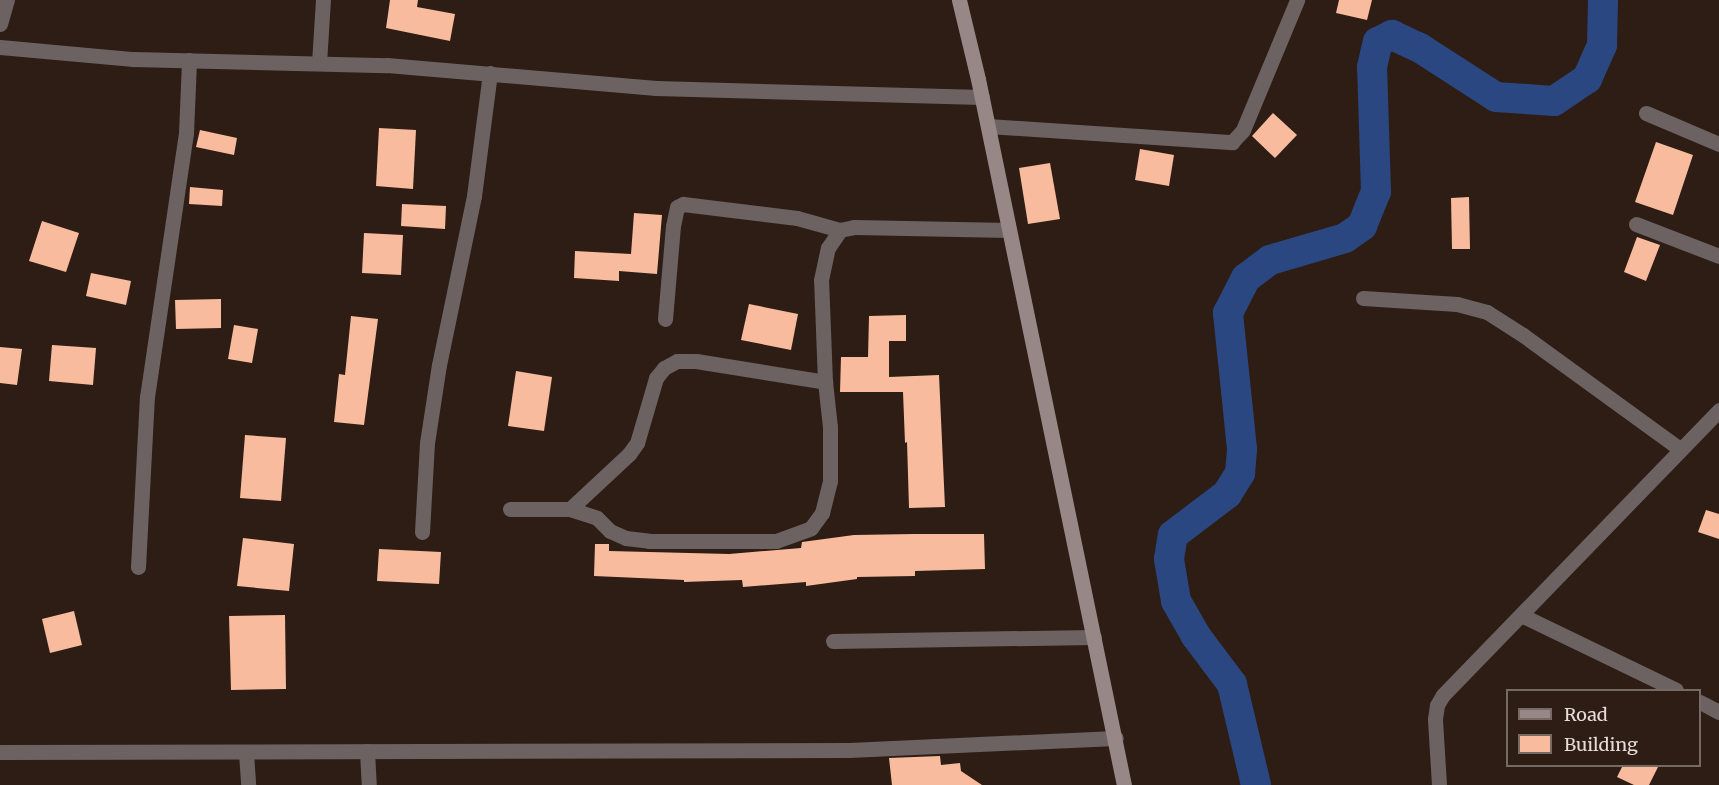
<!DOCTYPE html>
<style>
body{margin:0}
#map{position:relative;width:1719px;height:785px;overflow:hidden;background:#2d1d15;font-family:Merriweather,serif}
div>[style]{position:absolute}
.river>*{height:30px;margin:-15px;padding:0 15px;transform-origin:15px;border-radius:15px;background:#2b4781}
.building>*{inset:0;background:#f9bb9d}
.minor>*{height:15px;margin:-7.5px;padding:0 7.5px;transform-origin:7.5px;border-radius:7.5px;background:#6c6262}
.tertiary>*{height:15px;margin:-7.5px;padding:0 7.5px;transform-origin:7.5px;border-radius:7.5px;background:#6c6262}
.secondary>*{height:15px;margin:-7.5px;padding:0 7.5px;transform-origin:7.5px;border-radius:7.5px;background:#978787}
span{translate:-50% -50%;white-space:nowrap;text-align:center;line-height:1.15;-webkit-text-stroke:6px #2d1d15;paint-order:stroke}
.legend{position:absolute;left:1506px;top:689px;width:195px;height:78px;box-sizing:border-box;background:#2d1d15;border:2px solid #776963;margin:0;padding:8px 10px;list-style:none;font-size:18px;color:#e7dcd7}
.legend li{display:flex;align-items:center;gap:12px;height:30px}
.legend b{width:30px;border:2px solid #776963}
</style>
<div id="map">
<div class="river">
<i style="left:1256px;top:785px;width:104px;rotate:-103.4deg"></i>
<i style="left:1232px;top:684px;width:60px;rotate:-126.9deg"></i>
<i style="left:1196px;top:636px;width:40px;rotate:-119.7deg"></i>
<i style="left:1176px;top:601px;width:43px;rotate:-99.5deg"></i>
<i style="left:1169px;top:559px;width:24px;rotate:-81deg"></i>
<i style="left:1173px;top:535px;width:68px;rotate:-37.2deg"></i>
<i style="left:1227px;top:494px;width:25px;rotate:-58deg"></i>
<i style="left:1240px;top:473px;width:24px;rotate:-85deg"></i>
<i style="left:1242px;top:449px;width:137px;rotate:-95.9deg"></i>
<i style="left:1228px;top:313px;width:39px;rotate:-63deg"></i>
<i style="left:1246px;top:278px;width:30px;rotate:-37deg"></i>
<i style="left:1270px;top:260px;width:78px;rotate:-16.3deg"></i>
<i style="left:1345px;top:238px;width:21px;rotate:-35deg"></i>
<i style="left:1362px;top:226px;width:37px;rotate:-68deg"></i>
<i style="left:1376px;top:192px;width:125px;rotate:-91.8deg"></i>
<i style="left:1372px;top:67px;width:26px;rotate:-77deg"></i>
<i style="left:1378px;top:42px;width:16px;rotate:-27deg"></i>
<i style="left:1392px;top:35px;width:31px;rotate:25deg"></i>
<i style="left:1420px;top:48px;width:90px;rotate:32.8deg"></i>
<i style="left:1496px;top:97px;width:58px;rotate:3.9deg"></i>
<i style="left:1554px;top:101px;width:40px;rotate:-34deg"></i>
<i style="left:1587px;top:79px;width:37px;rotate:-66deg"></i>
<i style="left:1602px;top:45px;width:45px;rotate:-88.7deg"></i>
</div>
<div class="building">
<i style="clip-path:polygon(390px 0,418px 0,417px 7px,455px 14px,450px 41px,386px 28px)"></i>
<i style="clip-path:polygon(1339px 0,1372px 0,1367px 20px,1336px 13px)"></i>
<i style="clip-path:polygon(1273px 113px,1297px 135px,1275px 158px,1252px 136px)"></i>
<i style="clip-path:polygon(379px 128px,416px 130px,413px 189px,376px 186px)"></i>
<i style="clip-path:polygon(200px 130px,237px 138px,234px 155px,196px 147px)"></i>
<i style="clip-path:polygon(1656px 142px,1693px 155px,1673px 215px,1635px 202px)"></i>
<i style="clip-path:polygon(1140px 149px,1174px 155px,1169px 186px,1135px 180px)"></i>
<i style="clip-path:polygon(1050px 163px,1060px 219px,1028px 224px,1019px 168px)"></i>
<i style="clip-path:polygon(190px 187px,223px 190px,222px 206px,189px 204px)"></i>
<i style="clip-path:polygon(1469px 197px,1470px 249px,1452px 249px,1451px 198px)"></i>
<i style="clip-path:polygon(402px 204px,446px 206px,445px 229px,401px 226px)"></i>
<i style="clip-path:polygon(634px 213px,662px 215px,657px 274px,619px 271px,619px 281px,574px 278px,575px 251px,631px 254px)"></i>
<i style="clip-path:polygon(42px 221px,79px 233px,66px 272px,29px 261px)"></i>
<i style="clip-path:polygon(364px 233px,403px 235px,401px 275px,362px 273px)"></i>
<i style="clip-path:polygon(1637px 237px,1660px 245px,1646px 281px,1624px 272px)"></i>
<i style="clip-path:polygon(91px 273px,131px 281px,126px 305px,86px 296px)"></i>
<i style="clip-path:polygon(221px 299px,221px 328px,176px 329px,175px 300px)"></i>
<i style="clip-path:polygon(749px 304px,798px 314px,791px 350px,741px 340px)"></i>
<i style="clip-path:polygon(906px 315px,906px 341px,889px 341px,889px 377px,939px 375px,945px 507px,909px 508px,907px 442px,905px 443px,903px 392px,840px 392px,841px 357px,868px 357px,869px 316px)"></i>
<i style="clip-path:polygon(351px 316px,378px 319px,364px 425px,334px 422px,339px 374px,345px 375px)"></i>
<i style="clip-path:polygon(234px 325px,258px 329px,252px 363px,228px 359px)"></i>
<i style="clip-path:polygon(52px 345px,96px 348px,93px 385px,49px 381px)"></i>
<i style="clip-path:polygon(0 347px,22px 349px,17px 385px,0 383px)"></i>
<i style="clip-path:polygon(516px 371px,552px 377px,544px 431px,508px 426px)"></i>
<i style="clip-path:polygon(245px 435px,286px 438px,281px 501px,240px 498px)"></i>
<i style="clip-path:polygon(1706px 510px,1719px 514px,1719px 539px,1698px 532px)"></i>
<i style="clip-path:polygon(914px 534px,984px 534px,985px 569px,915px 571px,915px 576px,857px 577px,857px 579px,806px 586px,806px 582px,743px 587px,742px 580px,684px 582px,684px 580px,594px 576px,595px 544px,609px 544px,609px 551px,729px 554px,801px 548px,802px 542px,854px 535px)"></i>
<i style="clip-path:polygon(243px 538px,294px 544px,289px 591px,237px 586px)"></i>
<i style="clip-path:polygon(379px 549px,441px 552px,439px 584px,377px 581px)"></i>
<i style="clip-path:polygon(74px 611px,82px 645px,50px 653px,42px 619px)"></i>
<i style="clip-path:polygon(285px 615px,286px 689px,231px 690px,229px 616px)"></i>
<i style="clip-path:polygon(940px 756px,941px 765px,960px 763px,961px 771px,982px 785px,892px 785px,889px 758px)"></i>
<i style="clip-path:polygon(1623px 765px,1659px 765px,1649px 785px,1634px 785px,1617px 777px)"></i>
</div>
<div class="minor">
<i style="left:0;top:24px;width:25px;rotate:-74deg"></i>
<i style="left:0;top:47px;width:134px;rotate:5.2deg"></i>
<i style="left:133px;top:59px;width:254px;rotate:1.4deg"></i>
<i style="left:387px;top:65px;width:270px;rotate:4.9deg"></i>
<i style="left:656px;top:88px;width:326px;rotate:1.6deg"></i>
<i style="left:319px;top:63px;width:63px;rotate:-86.4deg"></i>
<i style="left:1646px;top:113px;width:79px;rotate:23deg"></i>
<i style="left:988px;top:126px;width:245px;rotate:3.8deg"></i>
<i style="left:1232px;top:142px;width:16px;rotate:-47deg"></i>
<i style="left:1243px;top:130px;width:141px;rotate:-67.4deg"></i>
<i style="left:1636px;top:224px;width:89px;rotate:21.1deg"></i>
<i style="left:1363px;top:298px;width:94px;rotate:3.7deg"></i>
<i style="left:1457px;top:304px;width:31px;rotate:15deg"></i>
<i style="left:1487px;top:312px;width:43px;rotate:32.6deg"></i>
<i style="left:1523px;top:335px;width:194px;rotate:36deg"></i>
<i style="left:665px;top:319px;width:93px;rotate:-85.1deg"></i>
<i style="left:673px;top:226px;width:19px;rotate:-78deg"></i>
<i style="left:677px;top:207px;width:7px;rotate:-27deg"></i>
<i style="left:683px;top:204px;width:115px;rotate:7deg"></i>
<i style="left:797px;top:218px;width:45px;rotate:15.6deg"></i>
<i style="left:510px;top:509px;width:60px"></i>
<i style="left:570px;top:509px;width:28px;rotate:18deg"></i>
<i style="left:597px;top:518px;width:18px;rotate:45deg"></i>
<i style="left:610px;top:531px;width:17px;rotate:24deg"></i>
<i style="left:626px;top:538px;width:23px;rotate:7deg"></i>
<i style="left:649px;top:541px;width:127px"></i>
<i style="left:776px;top:541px;width:37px;rotate:-20deg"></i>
<i style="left:811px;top:528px;width:19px;rotate:-54deg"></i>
<i style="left:822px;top:513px;width:33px;rotate:-76deg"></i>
<i style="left:830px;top:481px;width:54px;rotate:-90deg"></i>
<i style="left:830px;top:427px;width:45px;rotate:-96.3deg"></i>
<i style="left:825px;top:382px;width:102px;rotate:-92.2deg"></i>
<i style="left:821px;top:280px;width:33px;rotate:-78deg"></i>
<i style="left:828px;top:248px;width:22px;rotate:-56deg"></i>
<i style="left:840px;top:230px;width:14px;rotate:-12deg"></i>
<i style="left:854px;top:227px;width:155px;rotate:1.1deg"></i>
<i style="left:570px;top:509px;width:81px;rotate:-43deg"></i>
<i style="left:629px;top:454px;width:14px;rotate:-54deg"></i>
<i style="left:637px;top:443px;width:68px;rotate:-73.7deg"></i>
<i style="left:656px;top:378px;width:13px;rotate:-51deg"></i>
<i style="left:664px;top:368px;width:15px;rotate:-28deg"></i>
<i style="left:677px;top:361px;width:19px"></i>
<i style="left:696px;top:361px;width:131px;rotate:9.2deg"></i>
<i style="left:422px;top:532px;width:89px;rotate:-86.8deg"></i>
<i style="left:427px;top:443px;width:79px;rotate:-81.3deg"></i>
<i style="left:439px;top:365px;width:173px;rotate:-78.3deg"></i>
<i style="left:474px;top:196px;width:124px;rotate:-82.6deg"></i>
<i style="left:138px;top:567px;width:170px;rotate:-87deg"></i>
<i style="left:147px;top:397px;width:267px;rotate:-81.6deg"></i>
<i style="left:186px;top:133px;width:73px;rotate:-87.6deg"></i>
<i style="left:1521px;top:615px;width:172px;rotate:25.8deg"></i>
<i style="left:833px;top:641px;width:261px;rotate:-0.9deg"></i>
<i style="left:1700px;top:702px;width:21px;rotate:28deg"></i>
<i style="left:367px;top:751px;width:34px;rotate:87deg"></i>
<i style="left:0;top:752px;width:849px;rotate:-0.13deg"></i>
<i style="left:849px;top:750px;width:267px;rotate:-2.6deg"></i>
<i style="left:246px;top:753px;width:32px;rotate:86deg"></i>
</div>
<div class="tertiary">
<i style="left:1439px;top:785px;width:66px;rotate:-93.5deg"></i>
<i style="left:1435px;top:719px;width:14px;rotate:-82deg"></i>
<i style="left:1437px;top:705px;width:12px;rotate:-59deg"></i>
<i style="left:1443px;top:695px;width:397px;rotate:-45.9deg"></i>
</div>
<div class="secondary">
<i style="left:959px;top:0;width:81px;rotate:76.5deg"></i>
<i style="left:978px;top:79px;width:721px;rotate:78.32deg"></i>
</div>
<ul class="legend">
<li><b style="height:8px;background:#978787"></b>Road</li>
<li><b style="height:16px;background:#f9bb9d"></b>Building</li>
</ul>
</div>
